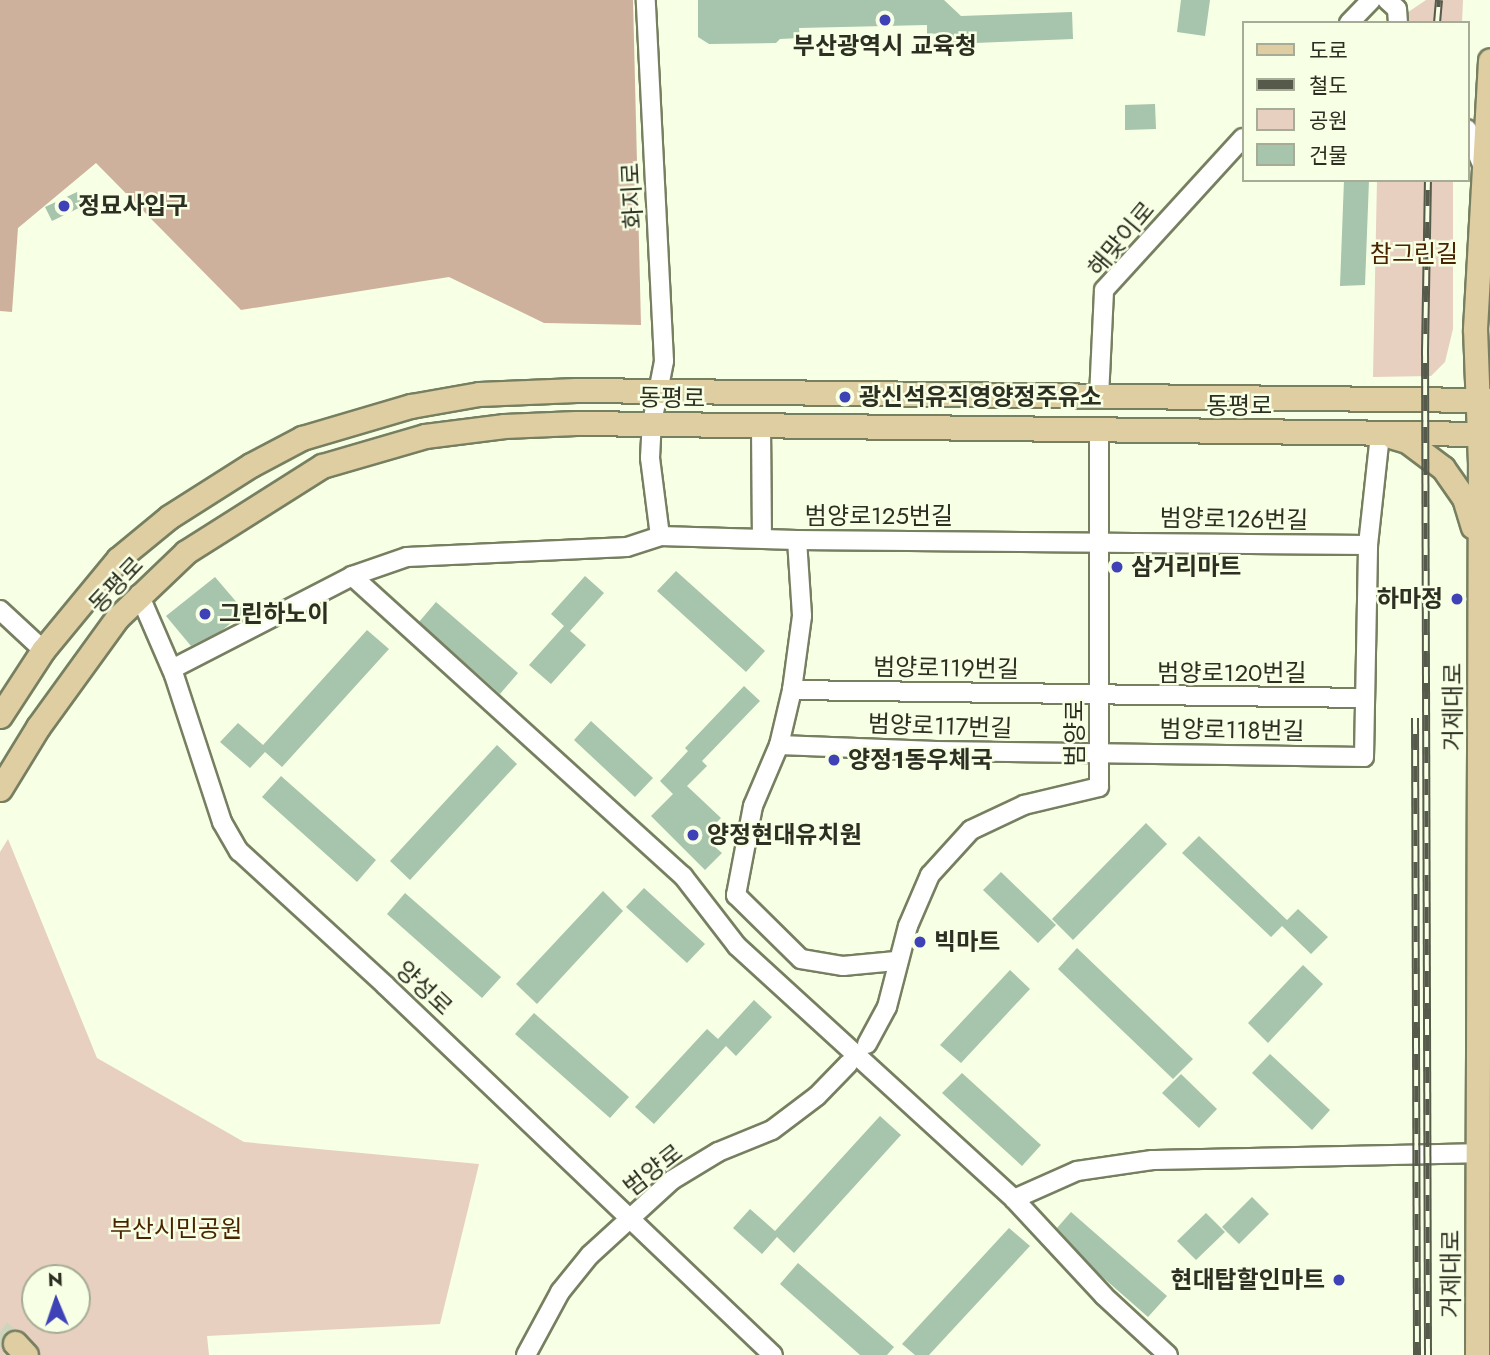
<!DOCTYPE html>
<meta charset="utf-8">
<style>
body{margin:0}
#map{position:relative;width:1490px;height:1355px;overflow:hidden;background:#f7ffe4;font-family:Jost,"Noto Sans KR",sans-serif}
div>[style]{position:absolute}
.green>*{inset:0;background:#e7d0c0}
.forest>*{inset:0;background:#ceb19d}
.building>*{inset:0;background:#a7c4ac}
.major-tunnel>*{height:23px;margin-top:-11.5px;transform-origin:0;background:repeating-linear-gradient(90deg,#ced5bd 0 23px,transparent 0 34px)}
.roads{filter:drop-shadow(2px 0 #777f61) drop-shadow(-2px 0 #777f61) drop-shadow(0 2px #777f61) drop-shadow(0 -2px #777f61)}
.minor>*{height:18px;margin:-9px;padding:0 9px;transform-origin:9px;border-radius:9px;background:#fff}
.major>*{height:23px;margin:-11.5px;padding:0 11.5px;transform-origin:11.5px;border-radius:11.5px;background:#dfcea2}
.rail>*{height:8px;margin-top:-4px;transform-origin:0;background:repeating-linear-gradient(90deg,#f7ffe4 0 16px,#565a4a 0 32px);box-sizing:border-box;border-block:2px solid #565a4a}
.dots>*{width:19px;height:19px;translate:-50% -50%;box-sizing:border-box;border:4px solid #f7ffe4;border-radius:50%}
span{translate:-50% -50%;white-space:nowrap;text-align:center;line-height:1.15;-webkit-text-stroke:5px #f7ffe4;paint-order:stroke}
.poi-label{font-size:24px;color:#2c2f22;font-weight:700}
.left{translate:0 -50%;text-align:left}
.right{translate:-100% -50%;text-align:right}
.street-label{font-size:24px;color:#2c2f22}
.park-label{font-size:24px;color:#4a2400}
.legend{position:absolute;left:1242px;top:21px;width:228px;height:161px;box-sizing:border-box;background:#f7ffe4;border:2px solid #a6ac96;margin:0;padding:9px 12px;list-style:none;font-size:21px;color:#2c2f22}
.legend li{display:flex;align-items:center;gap:14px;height:35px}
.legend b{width:35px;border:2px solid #a6ac96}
.north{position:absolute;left:21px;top:1264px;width:70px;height:70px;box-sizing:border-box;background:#f7ffe4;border:2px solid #a6ac96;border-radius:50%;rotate:358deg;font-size:19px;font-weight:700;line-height:28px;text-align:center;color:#2c2f22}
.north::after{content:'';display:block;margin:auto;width:24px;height:32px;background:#3f42b6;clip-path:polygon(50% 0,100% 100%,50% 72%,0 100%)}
</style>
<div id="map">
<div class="green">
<i style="clip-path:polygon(1426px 0,1463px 0,1462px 23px,1392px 23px)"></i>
<i style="clip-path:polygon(1377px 180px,1453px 180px,1453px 329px,1445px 362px,1431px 376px,1373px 377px)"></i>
<i style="clip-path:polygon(evenodd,8px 839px,97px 1058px,244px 1142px,479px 1164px,440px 1324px,207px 1336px,209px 1355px,0 1355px,0 852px,8px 839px,35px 1278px,77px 1278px,77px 1320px,35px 1320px,35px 1278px)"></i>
</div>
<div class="forest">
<i style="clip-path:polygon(0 0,633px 0,641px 325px,544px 323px,449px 277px,241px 310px,96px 163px,18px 228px,12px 312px,0 311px)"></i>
</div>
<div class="building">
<i style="clip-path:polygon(698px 0,944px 0,961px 16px,1072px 12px,1073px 39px,950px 44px,949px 33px,927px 34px,927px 25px,799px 28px,800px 38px,780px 39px,776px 43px,709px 44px,698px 37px)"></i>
<i style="clip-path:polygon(1181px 0,1210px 0,1205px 36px,1177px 32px)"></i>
<i style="clip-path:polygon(1155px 104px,1156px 129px,1125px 130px,1125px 105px)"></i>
<i style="clip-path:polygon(1344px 180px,1369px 180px,1365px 285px,1340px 286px)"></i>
<i style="clip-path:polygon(77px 192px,83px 206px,52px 221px,45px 207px)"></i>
<i style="clip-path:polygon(676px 571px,765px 651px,746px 672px,657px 591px)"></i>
<i style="clip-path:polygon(585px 576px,604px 593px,570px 631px,586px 645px,551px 684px,529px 665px,564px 626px,551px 614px)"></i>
<i style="clip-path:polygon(215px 577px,245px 612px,221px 631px,191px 646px,166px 616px)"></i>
<i style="clip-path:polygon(436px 602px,518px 673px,500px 694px,419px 622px)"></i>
<i style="clip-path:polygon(367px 630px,389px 649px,282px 767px,265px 752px,250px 768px,220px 742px,238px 723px,263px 745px)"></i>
<i style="clip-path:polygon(744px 686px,760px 701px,702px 761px,707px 766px,687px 786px,721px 818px,710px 829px,722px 841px,715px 847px,722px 853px,705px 870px,651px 816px,673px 794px,660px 781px,688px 751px,685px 748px)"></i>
<i style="clip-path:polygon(591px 721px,653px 778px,635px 797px,574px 740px)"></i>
<i style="clip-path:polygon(497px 745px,517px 764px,410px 880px,390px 861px)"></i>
<i style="clip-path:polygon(281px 776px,376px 860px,357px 882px,262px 797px)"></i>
<i style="clip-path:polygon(1146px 823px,1167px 844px,1073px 940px,1052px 919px)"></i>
<i style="clip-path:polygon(1199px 836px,1287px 920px,1298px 909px,1328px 937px,1311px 954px,1282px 926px,1271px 937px,1182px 853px)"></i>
<i style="clip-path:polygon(1001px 872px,1056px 925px,1038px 943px,983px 890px)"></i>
<i style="clip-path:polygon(644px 888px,705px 944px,687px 963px,626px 907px)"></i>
<i style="clip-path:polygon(603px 891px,623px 911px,537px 1004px,516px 984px)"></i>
<i style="clip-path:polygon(405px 893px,501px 977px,482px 998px,387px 914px)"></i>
<i style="clip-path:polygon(1077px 948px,1193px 1059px,1173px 1079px,1058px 969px)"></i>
<i style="clip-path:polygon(1303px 965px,1323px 984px,1268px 1043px,1248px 1023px)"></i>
<i style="clip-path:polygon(1010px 970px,1030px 989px,961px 1063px,940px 1045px)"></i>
<i style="clip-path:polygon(754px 1000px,772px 1017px,736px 1056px,726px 1046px,654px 1124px,635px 1107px,707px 1029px,718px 1039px)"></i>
<i style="clip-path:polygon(534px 1013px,629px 1097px,610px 1118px,515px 1034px)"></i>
<i style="clip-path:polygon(1270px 1054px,1330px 1110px,1312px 1130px,1252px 1073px)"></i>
<i style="clip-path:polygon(962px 1073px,1041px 1145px,1022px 1166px,942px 1093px)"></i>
<i style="clip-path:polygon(1181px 1074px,1217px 1109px,1199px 1128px,1162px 1093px)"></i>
<i style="clip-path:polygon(880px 1116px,901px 1135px,794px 1253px,777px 1237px,762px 1254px,733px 1228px,750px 1209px,775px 1231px)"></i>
<i style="clip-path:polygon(1252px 1197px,1269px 1214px,1239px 1244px,1222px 1227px)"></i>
<i style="clip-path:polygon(1071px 1212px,1167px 1296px,1148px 1317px,1099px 1274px,1057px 1228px)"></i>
<i style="clip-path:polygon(1206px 1213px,1225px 1232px,1196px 1260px,1177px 1241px)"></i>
<i style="clip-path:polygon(1009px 1228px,1030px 1246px,929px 1355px,915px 1355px,902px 1344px)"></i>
<i style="clip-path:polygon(798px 1263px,894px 1347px,887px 1355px,860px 1355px,780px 1284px)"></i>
</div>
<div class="major-tunnel">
<i style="left:0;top:1331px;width:19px;rotate:39deg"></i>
</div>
<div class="roads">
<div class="minor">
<i style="left:1387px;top:0;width:13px;rotate:42deg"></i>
<i style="left:1397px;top:9px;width:14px;rotate:86deg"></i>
<i style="left:1349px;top:23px;width:32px;rotate:-46deg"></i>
<i style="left:1467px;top:129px;width:39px;rotate:67deg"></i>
<i style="left:1099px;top:397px;width:107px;rotate:-87.3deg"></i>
<i style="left:1104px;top:290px;width:206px;rotate:-47.6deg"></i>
<i style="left:761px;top:426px;width:111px;rotate:89.5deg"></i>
<i style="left:660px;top:536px;width:137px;rotate:1.7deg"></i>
<i style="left:797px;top:540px;width:571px;rotate:0.5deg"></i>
<i style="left:797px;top:540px;width:76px;rotate:86.2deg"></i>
<i style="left:802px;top:616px;width:75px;rotate:97.7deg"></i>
<i style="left:792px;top:690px;width:57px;rotate:103.3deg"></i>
<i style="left:779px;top:745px;width:66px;rotate:113.1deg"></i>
<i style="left:753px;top:806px;width:91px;rotate:100.8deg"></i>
<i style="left:736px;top:895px;width:91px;rotate:44.6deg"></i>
<i style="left:801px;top:959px;width:43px;rotate:9.5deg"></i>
<i style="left:843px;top:966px;width:53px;rotate:-5.4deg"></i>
<i style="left:352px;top:576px;width:447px;rotate:42.2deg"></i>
<i style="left:683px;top:876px;width:88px;rotate:52.4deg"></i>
<i style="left:737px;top:946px;width:375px;rotate:42.4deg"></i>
<i style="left:1014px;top:1199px;width:69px;rotate:-24deg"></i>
<i style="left:1077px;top:1171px;width:76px;rotate:-8.3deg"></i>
<i style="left:1152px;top:1160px;width:326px;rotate:-1.2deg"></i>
<i style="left:139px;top:594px;width:88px;rotate:66.6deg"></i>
<i style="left:174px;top:675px;width:155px;rotate:71.9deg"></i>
<i style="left:222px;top:822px;width:34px;rotate:60deg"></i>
<i style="left:239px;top:851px;width:198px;rotate:42.5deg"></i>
<i style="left:385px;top:985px;width:536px;rotate:43.64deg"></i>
<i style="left:0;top:610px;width:59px;rotate:42.9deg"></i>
<i style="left:172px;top:669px;width:203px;rotate:-27.3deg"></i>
<i style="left:352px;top:576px;width:58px;rotate:-19.1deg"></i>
<i style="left:407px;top:557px;width:220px;rotate:-2.6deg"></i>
<i style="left:627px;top:547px;width:35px;rotate:-18deg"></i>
<i style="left:660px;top:536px;width:79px;rotate:-97.3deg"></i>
<i style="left:650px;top:458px;width:35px;rotate:-87deg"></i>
<i style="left:652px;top:423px;width:63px;rotate:-79deg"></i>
<i style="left:664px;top:361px;width:361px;rotate:-92.9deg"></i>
<i style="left:792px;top:690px;width:573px;rotate:0.8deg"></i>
<i style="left:779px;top:745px;width:157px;rotate:2.2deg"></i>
<i style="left:936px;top:751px;width:428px;rotate:0.8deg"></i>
<i style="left:1364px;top:757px;width:212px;rotate:-88.9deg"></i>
<i style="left:1368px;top:545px;width:112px;rotate:-83.8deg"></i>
<i style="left:867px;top:1044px;width:42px;rotate:-61.6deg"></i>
<i style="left:887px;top:1007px;width:84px;rotate:-75.5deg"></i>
<i style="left:908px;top:926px;width:56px;rotate:-66.7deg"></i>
<i style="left:930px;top:875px;width:61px;rotate:-47.7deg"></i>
<i style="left:971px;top:830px;width:59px;rotate:-25.3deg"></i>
<i style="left:1024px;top:805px;width:77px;rotate:-13.5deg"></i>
<i style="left:1099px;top:787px;width:355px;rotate:-90deg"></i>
<i style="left:1014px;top:1199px;width:132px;rotate:47.1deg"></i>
<i style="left:1104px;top:1296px;width:87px;rotate:42.7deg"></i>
<i style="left:526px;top:1355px;width:72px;rotate:-61.6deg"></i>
<i style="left:560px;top:1292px;width:48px;rotate:-51deg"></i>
<i style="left:590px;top:1255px;width:111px;rotate:-42.4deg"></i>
<i style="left:672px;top:1180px;width:54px;rotate:-31.3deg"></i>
<i style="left:718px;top:1152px;width:58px;rotate:-22.2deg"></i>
<i style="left:772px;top:1130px;width:56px;rotate:-37.1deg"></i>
<i style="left:817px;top:1096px;width:45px;rotate:-45.9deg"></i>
</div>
<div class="major">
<i style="left:1393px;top:437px;width:15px;rotate:16deg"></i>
<i style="left:1407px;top:441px;width:45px;rotate:36.9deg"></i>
<i style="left:1443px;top:468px;width:37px;rotate:55deg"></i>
<i style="left:1464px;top:498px;width:30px;rotate:73deg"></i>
<i style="left:0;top:716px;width:79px;rotate:-56.9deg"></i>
<i style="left:43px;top:650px;width:118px;rotate:-50.5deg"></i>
<i style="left:118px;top:559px;width:66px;rotate:-39.5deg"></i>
<i style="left:169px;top:517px;width:97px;rotate:-32.4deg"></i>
<i style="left:251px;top:465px;width:58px;rotate:-27.9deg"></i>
<i style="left:302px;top:438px;width:114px;rotate:-16.4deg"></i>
<i style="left:411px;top:406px;width:69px;rotate:-10deg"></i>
<i style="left:479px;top:394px;width:97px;rotate:-2.4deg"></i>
<i style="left:576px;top:390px;width:914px;rotate:0.63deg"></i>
<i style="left:0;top:789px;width:73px;rotate:-58.5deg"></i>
<i style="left:38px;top:727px;width:135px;rotate:-54.1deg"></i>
<i style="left:117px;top:618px;width:95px;rotate:-43.7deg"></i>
<i style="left:186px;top:552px;width:161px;rotate:-32.3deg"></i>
<i style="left:322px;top:466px;width:107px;rotate:-16.2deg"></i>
<i style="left:425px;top:436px;width:80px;rotate:-7.2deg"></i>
<i style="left:504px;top:426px;width:72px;rotate:-2.4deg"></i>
<i style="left:576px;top:423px;width:914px;rotate:0.69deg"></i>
<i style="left:15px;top:1343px;width:16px;rotate:47deg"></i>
<i style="left:1477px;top:1355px;width:891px;rotate:-89.81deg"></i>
<i style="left:1480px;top:464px;width:135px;rotate:-92.1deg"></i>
<i style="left:1475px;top:329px;width:269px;rotate:-86.8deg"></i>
</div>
</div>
<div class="rail">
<i style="left:1437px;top:23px;width:23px;rotate:-85deg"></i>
<i style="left:1415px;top:718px;width:637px;rotate:89.82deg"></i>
<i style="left:1428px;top:1355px;width:1005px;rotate:-90.17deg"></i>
<i style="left:1425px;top:350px;width:170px;rotate:-89deg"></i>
</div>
<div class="dots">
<i style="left:885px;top:20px;background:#3f42b6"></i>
<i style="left:64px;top:206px;background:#3f42b6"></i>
<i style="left:845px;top:397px;background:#3f42b6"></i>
<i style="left:1117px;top:567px;background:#3f42b6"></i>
<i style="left:1457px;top:599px;background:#3f42b6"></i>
<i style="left:205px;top:614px;background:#3f42b6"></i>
<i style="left:834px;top:760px;background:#3f42b6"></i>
<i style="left:693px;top:835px;background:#3f42b6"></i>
<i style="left:920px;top:942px;background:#3f42b6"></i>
<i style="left:1339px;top:1280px;background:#3f42b6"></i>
</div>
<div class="poi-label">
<span style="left:885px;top:46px">부산광역시 교육청</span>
<span class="left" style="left:78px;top:206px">정묘사입구</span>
<span class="left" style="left:859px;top:397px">광신석유직영양정주유소</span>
<span class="left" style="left:1131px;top:567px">삼거리마트</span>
<span class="right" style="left:1443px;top:599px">하마정</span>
<span class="left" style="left:219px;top:614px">그린하노이</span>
<span class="left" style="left:848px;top:760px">양정1동우체국</span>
<span class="left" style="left:707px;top:835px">양정현대유치원</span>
<span class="left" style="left:934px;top:942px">빅마트</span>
<span class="right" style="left:1325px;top:1280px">현대탑할인마트</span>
</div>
<div class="street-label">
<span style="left:632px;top:196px;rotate:-93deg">화지로</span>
<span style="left:1121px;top:239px;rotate:-50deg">해맞이로</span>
<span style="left:672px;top:398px;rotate:1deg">동평로</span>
<span style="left:1239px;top:406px">동평로</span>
<span style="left:879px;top:516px">범양로125번길</span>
<span style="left:1234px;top:519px;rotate:1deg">범양로126번길</span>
<span style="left:116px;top:585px;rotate:-47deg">동평로</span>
<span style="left:946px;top:668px;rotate:1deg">범양로119번길</span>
<span style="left:1232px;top:673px">범양로120번길</span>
<span style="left:1453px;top:707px;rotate:-90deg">거제대로</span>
<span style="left:940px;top:726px;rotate:2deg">범양로117번길</span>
<span style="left:1232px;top:730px;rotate:1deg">범양로118번길</span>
<span style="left:1075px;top:733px;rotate:-90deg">범양로</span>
<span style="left:424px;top:988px;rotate:43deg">양성로</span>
<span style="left:653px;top:1170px;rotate:-38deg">범양로</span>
<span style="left:1451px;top:1274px;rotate:-90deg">거제대로</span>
</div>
<div class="park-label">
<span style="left:1414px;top:254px">참그린길</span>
<span style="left:176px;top:1229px">부산시민공원</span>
</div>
<ul class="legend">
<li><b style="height:9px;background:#dfcea2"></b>도로</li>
<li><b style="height:9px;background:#565a4a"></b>철도</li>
<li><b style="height:19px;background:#e7d0c0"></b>공원</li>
<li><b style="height:19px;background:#a7c4ac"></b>건물</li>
</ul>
<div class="north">N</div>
</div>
